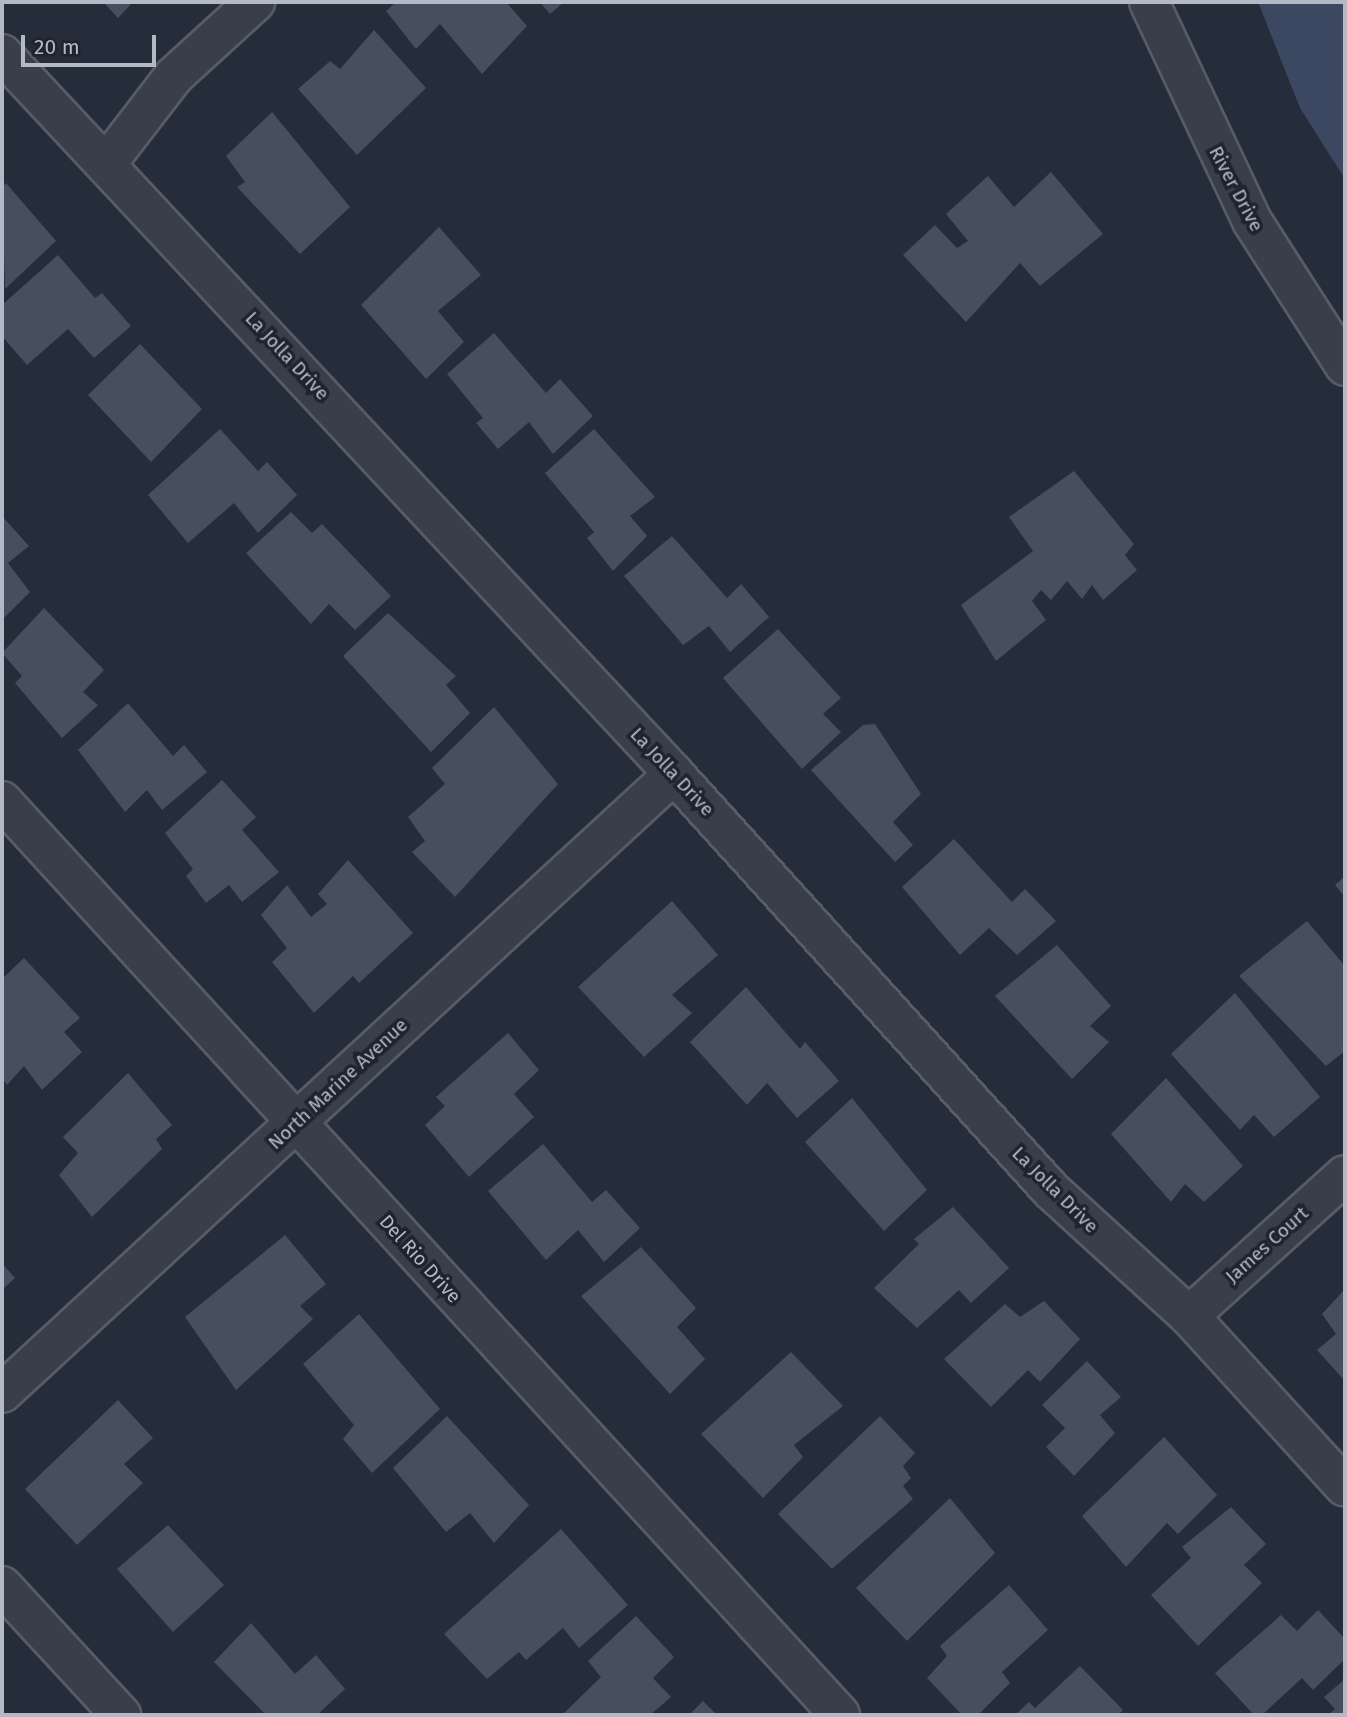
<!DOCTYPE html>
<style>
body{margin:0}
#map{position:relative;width:1347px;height:1717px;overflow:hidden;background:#252c3a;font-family:"Fira Sans",sans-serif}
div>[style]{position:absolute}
.water>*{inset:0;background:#3c4861}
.building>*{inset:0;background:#464f5e}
.roads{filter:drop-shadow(2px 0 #575c68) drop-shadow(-2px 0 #575c68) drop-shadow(0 2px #575c68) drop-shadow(0 -2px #575c68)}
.minor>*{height:38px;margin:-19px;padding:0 19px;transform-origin:19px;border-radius:19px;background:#383e4a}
span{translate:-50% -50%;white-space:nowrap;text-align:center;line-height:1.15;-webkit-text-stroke:7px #1e232f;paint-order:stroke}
.street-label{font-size:19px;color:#b4b9c6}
.frame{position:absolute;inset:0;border:4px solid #b4b9c6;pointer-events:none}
.scale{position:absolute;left:21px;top:35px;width:135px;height:32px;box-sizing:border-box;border:4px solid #b4b9c6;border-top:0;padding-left:9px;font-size:21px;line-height:24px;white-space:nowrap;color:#b4b9c6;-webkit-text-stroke:5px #1e232f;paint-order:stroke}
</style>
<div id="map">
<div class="water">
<i style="clip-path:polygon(1258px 2px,1345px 2px,1345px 179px,1300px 108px)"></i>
</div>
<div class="building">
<i style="clip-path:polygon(103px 2px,133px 2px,118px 18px)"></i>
<i style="clip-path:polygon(396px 2px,506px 2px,527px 26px,482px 74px,440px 24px,416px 49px,386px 11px)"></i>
<i style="clip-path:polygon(540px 2px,564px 2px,550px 14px)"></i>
<i style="clip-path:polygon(374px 30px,426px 88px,357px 155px,298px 89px,330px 61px,340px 69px)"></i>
<i style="clip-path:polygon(272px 112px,350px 207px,300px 254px,237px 187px,245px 182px,226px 156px)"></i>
<i style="clip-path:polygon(1051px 172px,1103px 234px,1040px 286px,1020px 263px,966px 322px,903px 255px,935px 225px,957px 248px,968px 241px,946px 214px,988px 176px,1014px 207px)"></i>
<i style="clip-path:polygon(6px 183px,56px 241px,5px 289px,2px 187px)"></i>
<i style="clip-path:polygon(439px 227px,481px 275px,438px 311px,464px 342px,426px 379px,361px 305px)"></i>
<i style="clip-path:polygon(58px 255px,95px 298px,102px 293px,131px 326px,94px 358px,68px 329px,27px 365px,2px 336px,2px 305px)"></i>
<i style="clip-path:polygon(494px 333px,546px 393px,560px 379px,593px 416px,553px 454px,529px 422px,498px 449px,476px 423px,483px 418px,447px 374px)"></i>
<i style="clip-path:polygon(140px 344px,202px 409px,151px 462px,88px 395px)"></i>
<i style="clip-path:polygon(220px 429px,258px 471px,267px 462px,297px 495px,258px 533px,234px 503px,188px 543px,148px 495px)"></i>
<i style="clip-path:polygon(594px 429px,655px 497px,630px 516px,647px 536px,613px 571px,587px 538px,594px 532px,545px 473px)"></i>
<i style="clip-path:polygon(1074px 471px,1134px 544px,1125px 555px,1137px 570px,1103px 600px,1092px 585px,1082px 599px,1067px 581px,1051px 600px,1041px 590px,1032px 601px,1046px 620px,996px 661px,961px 605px,1033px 551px,1009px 517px)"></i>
<i style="clip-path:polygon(291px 512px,312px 533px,322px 524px,391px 596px,355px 630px,329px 604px,311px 624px,246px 553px)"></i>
<i style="clip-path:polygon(2px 516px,29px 546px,8px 563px,30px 592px,2px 620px)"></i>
<i style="clip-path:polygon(672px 536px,727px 598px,741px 584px,769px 617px,730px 652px,709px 626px,683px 645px,624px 576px)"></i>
<i style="clip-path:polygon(44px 608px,104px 670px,83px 692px,98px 705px,62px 738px,15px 683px,22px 676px,2px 653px)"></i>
<i style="clip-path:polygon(388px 613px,456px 676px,446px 685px,470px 713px,431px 752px,343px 656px)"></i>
<i style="clip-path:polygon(778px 629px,841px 698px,823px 714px,841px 732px,802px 769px,723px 678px)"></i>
<i style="clip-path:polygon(128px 703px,173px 756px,184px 745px,207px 772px,162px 810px,147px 790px,125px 812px,78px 750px)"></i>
<i style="clip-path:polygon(494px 707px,558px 784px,455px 897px,412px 852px,425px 841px,408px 817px,445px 784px,432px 768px)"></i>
<i style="clip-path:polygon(875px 724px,921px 794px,893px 822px,913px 845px,895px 862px,811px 770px,863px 725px)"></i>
<i style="clip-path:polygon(222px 780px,256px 817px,242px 830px,279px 872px,242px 902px,229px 885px,206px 903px,186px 876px,193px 869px,165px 833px)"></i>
<i style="clip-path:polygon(954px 839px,1012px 902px,1025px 889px,1056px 921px,1017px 955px,989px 928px,960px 955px,902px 887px)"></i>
<i style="clip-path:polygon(348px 860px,413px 933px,359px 983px,353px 976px,314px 1013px,272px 962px,287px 948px,261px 915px,287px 885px,311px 917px,327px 904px,318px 894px)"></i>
<i style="clip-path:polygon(1345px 876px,1345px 897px,1335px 885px)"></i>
<i style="clip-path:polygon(672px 901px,718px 955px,672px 995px,692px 1013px,644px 1057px,578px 987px)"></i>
<i style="clip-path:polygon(1307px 921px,1345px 966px,1345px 1051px,1326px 1066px,1239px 976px)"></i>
<i style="clip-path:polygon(1057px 945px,1111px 1006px,1090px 1026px,1109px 1042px,1072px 1079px,995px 996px)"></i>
<i style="clip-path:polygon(24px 958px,80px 1018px,64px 1032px,82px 1052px,42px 1090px,24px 1066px,7px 1085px,2px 1078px,2px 979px)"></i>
<i style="clip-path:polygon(746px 987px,800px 1049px,805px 1042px,839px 1081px,797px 1118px,767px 1083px,747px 1105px,690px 1042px)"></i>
<i style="clip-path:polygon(1235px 993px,1320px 1097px,1274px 1137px,1254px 1115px,1240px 1130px,1171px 1054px)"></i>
<i style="clip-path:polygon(508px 1033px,539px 1070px,514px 1094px,534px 1117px,469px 1177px,425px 1125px,445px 1106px,436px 1097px)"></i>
<i style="clip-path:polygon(128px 1073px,172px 1125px,156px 1139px,162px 1149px,92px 1217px,59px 1175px,78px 1153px,63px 1137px)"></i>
<i style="clip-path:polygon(1166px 1078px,1243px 1166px,1204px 1202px,1185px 1184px,1171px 1202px,1111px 1134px)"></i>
<i style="clip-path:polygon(852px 1098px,927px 1190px,884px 1231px,805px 1142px)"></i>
<i style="clip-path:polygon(543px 1144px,592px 1202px,606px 1190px,640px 1228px,604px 1262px,578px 1230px,546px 1260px,488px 1191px)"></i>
<i style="clip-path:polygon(953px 1207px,1009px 1268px,971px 1303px,959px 1290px,917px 1328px,874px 1288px,919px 1244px,914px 1239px)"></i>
<i style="clip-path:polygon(285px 1235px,326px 1284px,300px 1306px,313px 1319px,236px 1390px,185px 1317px)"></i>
<i style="clip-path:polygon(641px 1247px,696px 1308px,677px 1327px,705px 1359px,670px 1394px,581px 1296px)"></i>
<i style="clip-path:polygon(2px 1263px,15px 1278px,2px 1290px)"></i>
<i style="clip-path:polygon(1345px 1289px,1345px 1381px,1317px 1350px,1336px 1334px,1322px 1314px)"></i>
<i style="clip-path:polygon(1044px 1301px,1080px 1339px,1040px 1382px,1028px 1370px,991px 1407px,944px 1359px,1005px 1304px,1020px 1317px)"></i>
<i style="clip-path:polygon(359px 1314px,440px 1409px,372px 1473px,343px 1439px,354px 1425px,303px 1364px)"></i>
<i style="clip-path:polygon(791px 1352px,843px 1406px,794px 1445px,803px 1457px,763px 1498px,701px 1434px)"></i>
<i style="clip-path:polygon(1087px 1361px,1121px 1397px,1100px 1415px,1115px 1433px,1074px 1476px,1046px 1447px,1065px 1428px,1042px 1405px)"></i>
<i style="clip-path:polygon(118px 1400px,153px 1438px,124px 1464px,143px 1483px,77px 1545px,25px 1489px)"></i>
<i style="clip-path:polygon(447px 1416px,529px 1505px,494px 1543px,470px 1513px,446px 1532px,393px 1468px)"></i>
<i style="clip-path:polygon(880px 1416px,915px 1453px,903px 1466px,911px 1478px,903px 1486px,913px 1499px,832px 1569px,778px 1514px)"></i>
<i style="clip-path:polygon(1164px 1437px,1217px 1495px,1178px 1534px,1167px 1523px,1126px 1567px,1082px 1516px)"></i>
<i style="clip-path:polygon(950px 1498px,995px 1553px,907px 1641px,856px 1588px)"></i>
<i style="clip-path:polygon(1231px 1507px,1266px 1544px,1244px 1565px,1262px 1583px,1198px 1646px,1151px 1595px,1191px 1558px,1182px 1547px)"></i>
<i style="clip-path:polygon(168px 1525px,224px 1585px,173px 1632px,117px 1569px)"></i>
<i style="clip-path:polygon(561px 1529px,628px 1605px,579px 1648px,563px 1628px,526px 1660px,519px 1652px,487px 1679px,444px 1634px)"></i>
<i style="clip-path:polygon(1009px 1585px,1048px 1630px,1002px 1672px,1010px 1683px,978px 1715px,962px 1715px,927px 1678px,947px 1656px,940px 1646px)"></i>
<i style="clip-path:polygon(1318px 1610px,1345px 1639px,1345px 1659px,1313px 1690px,1302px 1678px,1262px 1715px,1254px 1715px,1215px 1673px,1281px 1615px,1297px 1631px)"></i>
<i style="clip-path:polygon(636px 1616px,674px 1657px,653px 1678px,671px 1697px,650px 1715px,562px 1715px,601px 1677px,588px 1661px)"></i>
<i style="clip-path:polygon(251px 1623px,295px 1674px,316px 1655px,345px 1689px,317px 1715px,266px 1715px,214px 1662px)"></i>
<i style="clip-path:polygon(1080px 1666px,1123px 1710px,1118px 1715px,1015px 1715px,1029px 1702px,1035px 1708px)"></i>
<i style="clip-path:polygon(1345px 1679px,1345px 1715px,1328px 1715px,1335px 1709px,1324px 1697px)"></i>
<i style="clip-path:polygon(703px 1701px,717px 1715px,689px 1715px)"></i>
</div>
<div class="roads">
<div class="minor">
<i style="left:1149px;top:2px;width:242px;rotate:64.8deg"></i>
<i style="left:1252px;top:221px;width:172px;rotate:57.3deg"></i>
<i style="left:2px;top:54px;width:985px;rotate:46.97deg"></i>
<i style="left:674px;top:774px;width:561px;rotate:47.82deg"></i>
<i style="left:1051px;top:1190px;width:187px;rotate:42.4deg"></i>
<i style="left:1189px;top:1316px;width:231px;rotate:47.6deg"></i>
<i style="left:107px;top:163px;width:110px;rotate:-52.4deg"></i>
<i style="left:174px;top:76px;width:110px;rotate:-42.4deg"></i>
<i style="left:2px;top:801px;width:1240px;rotate:47.48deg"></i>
<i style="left:1189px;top:1316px;width:210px;rotate:-42.1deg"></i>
<i style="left:2px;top:1393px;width:914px;rotate:-42.65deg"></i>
<i style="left:2px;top:1586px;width:176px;rotate:47.3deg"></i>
</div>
</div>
<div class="street-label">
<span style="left:1236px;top:189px;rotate:62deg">River Drive</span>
<span style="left:287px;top:356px;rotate:47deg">La Jolla Drive</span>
<span style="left:672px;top:772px;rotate:47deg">La Jolla Drive</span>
<span style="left:338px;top:1084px;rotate:-43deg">North Marine Avenue</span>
<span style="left:1055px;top:1190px;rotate:45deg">La Jolla Drive</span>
<span style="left:1267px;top:1245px;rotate:-42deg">James Court</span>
<span style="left:420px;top:1259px;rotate:48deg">Del Rio Drive</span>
</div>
<div class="frame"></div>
<div class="scale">20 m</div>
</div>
